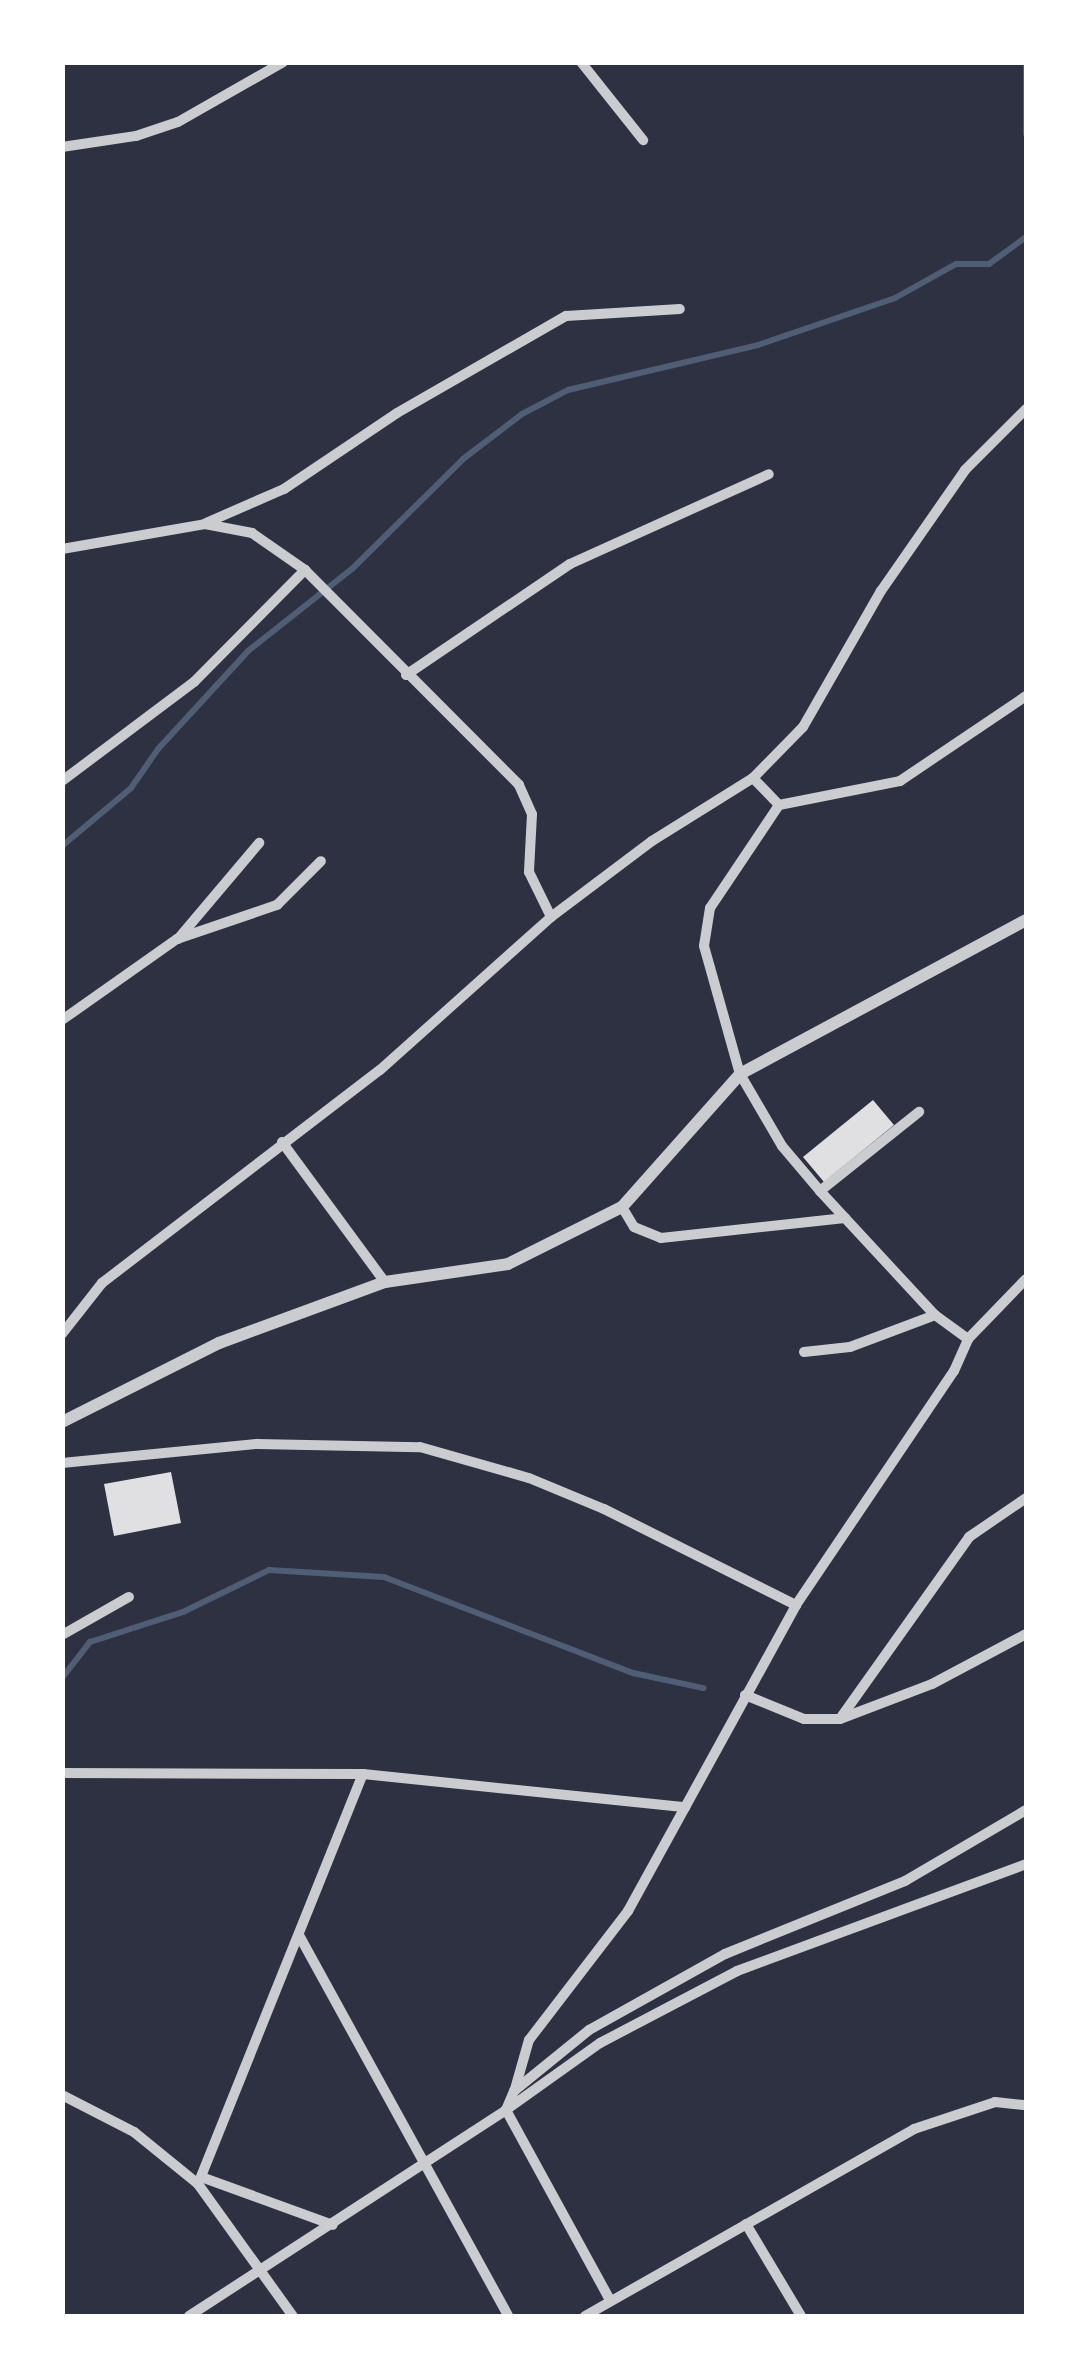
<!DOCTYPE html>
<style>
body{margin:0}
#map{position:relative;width:1089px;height:2379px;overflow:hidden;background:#2d3142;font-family:"Fira Sans Condensed",sans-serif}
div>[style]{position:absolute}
.stream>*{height:6px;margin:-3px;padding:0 3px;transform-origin:3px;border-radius:3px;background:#4f5d75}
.building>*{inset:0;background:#e0e0e3}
.minor>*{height:10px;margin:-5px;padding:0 5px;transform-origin:5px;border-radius:5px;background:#caccd0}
.tertiary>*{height:12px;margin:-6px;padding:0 6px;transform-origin:6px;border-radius:6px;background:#caccd0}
span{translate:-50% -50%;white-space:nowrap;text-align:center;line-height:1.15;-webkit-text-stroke:8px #fff;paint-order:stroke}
.frame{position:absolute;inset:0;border:65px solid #fff;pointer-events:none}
</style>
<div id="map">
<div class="stream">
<i style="left:1026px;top:62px;width:72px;rotate:90deg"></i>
<i style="left:62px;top:846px;width:90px;rotate:-40deg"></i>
<i style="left:131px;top:788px;width:47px;rotate:-55.3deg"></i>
<i style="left:158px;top:749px;width:133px;rotate:-47.4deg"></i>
<i style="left:248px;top:651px;width:132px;rotate:-38.3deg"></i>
<i style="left:352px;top:569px;width:156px;rotate:-44.7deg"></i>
<i style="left:463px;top:459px;width:74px;rotate:-37.3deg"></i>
<i style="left:522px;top:414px;width:52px;rotate:-27.6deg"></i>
<i style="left:568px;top:390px;width:195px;rotate:-13.3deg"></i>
<i style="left:758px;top:345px;width:145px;rotate:-18.9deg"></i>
<i style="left:895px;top:298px;width:70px;rotate:-29.1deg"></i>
<i style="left:956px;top:264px;width:33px"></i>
<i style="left:989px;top:264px;width:46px;rotate:-36.1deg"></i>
<i style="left:62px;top:1678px;width:46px;rotate:-52.1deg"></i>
<i style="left:90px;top:1642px;width:98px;rotate:-17.9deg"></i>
<i style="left:183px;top:1612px;width:96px;rotate:-26deg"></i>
<i style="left:269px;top:1570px;width:115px;rotate:3.5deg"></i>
<i style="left:384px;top:1577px;width:267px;rotate:21.1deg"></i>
<i style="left:633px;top:1673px;width:72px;rotate:12.1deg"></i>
</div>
<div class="building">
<i style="clip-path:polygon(873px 1100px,894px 1125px,824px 1182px,803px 1157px)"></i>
<i style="clip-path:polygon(171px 1472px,181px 1523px,114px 1536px,104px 1484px)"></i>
</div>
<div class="minor">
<i style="left:581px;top:62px;width:100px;rotate:51.5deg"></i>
<i style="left:62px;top:147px;width:75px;rotate:-8.5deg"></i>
<i style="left:136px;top:136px;width:44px;rotate:-18.4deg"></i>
<i style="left:178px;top:122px;width:121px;rotate:-29.7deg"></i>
<i style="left:206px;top:523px;width:85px;rotate:-23.6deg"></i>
<i style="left:284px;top:489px;width:136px;rotate:-33.9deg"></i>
<i style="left:397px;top:413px;width:195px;rotate:-29.9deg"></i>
<i style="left:566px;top:316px;width:114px;rotate:-3.5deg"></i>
<i style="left:62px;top:549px;width:145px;rotate:-9.9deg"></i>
<i style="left:205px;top:524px;width:48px;rotate:10.8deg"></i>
<i style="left:252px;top:533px;width:65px;rotate:34.9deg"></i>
<i style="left:305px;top:570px;width:303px;rotate:45.1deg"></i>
<i style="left:519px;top:785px;width:32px;rotate:66deg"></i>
<i style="left:532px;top:814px;width:58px;rotate:93deg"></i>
<i style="left:529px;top:872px;width:50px;rotate:63.9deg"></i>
<i style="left:406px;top:675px;width:198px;rotate:-34.1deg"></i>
<i style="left:570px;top:564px;width:218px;rotate:-24.3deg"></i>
<i style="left:753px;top:778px;width:37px;rotate:46deg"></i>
<i style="left:62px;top:781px;width:165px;rotate:-36.9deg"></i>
<i style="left:194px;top:682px;width:158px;rotate:-45.3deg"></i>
<i style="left:779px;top:805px;width:124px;rotate:123.8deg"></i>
<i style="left:710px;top:908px;width:38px;rotate:99deg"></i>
<i style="left:704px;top:946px;width:133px;rotate:74.3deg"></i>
<i style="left:740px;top:1074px;width:83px;rotate:59.7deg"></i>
<i style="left:782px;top:1146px;width:59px;rotate:49.8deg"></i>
<i style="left:820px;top:1191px;width:169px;rotate:47.2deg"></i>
<i style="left:935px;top:1315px;width:41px;rotate:36deg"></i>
<i style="left:779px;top:805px;width:123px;rotate:-11.2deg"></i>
<i style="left:900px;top:781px;width:152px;rotate:-34deg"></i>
<i style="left:178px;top:939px;width:126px;rotate:-49.8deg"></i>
<i style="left:62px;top:1020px;width:141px;rotate:-35.2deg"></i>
<i style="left:177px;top:939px;width:106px;rotate:-18.8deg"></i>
<i style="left:277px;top:905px;width:62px;rotate:-45deg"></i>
<i style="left:282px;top:1142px;width:174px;rotate:53.7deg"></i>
<i style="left:820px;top:1191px;width:127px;rotate:-38.6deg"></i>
<i style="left:622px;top:1207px;width:23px;rotate:59deg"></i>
<i style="left:634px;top:1227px;width:29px;rotate:22deg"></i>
<i style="left:661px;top:1238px;width:185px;rotate:-6.2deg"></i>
<i style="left:62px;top:1334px;width:65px;rotate:-51.9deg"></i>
<i style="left:102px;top:1283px;width:350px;rotate:-37.5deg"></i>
<i style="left:380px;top:1070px;width:229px;rotate:-41.8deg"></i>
<i style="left:551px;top:917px;width:126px;rotate:-37deg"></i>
<i style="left:652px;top:841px;width:119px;rotate:-32deg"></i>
<i style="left:753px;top:778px;width:71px;rotate:-45.6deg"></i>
<i style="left:803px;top:727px;width:157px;rotate:-60.2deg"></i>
<i style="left:881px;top:591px;width:147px;rotate:-55.2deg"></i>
<i style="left:965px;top:470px;width:86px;rotate:-45deg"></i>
<i style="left:804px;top:1352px;width:46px;rotate:-6.2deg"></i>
<i style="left:850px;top:1347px;width:91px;rotate:-20.6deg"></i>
<i style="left:62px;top:1463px;width:196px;rotate:-5.6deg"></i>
<i style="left:257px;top:1444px;width:163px;rotate:1.1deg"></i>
<i style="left:420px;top:1447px;width:113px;rotate:15.9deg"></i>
<i style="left:529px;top:1478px;width:81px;rotate:22.5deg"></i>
<i style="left:604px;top:1509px;width:215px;rotate:26.6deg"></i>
<i style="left:62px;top:1635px;width:77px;rotate:-29.6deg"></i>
<i style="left:745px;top:1695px;width:64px;rotate:22.1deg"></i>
<i style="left:804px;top:1719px;width:36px"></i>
<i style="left:840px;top:1719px;width:98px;rotate:-20.8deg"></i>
<i style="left:932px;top:1684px;width:106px;rotate:-28deg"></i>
<i style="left:842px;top:1716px;width:219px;rotate:-54.6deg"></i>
<i style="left:969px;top:1537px;width:69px;rotate:-34.4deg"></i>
<i style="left:62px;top:1773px;width:301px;rotate:0.2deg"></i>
<i style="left:363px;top:1774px;width:324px;rotate:5.9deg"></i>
<i style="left:300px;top:1937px;width:432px;rotate:61.2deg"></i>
<i style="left:515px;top:2089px;width:51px;rotate:-74.1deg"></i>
<i style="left:529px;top:2040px;width:163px;rotate:-52.5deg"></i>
<i style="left:628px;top:1911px;width:349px;rotate:-61.2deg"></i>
<i style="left:796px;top:1605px;width:282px;rotate:-56deg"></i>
<i style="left:954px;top:1371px;width:35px;rotate:-66deg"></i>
<i style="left:968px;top:1339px;width:83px;rotate:-46deg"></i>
<i style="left:62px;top:2095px;width:81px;rotate:27.2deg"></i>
<i style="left:134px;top:2132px;width:82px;rotate:39.1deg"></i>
<i style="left:198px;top:2184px;width:163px;rotate:54.3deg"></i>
<i style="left:204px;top:2178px;width:137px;rotate:20deg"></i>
<i style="left:198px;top:2184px;width:442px;rotate:-68.1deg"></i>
<i style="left:746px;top:2224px;width:107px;rotate:59.1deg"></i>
<i style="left:610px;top:2300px;width:217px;rotate:-118.7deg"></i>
<i style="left:506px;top:2110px;width:115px;rotate:-35.5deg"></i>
<i style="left:600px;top:2043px;width:155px;rotate:-27.7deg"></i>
<i style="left:737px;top:1971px;width:308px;rotate:-20.3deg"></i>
<i style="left:189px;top:2316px;width:378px;rotate:-33deg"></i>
<i style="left:506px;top:2110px;width:21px;rotate:-67deg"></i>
<i style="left:514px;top:2091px;width:97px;rotate:-39.1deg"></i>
<i style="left:589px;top:2030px;width:156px;rotate:-29.2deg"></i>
<i style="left:725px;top:1954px;width:194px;rotate:-22.1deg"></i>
<i style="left:905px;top:1881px;width:140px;rotate:-30.4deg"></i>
<i style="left:585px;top:2316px;width:378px;rotate:-29.6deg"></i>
<i style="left:914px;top:2129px;width:85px;rotate:-18.4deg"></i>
<i style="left:995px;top:2102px;width:31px;rotate:6deg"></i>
</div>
<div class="tertiary">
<i style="left:62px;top:1422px;width:176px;rotate:-26.7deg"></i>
<i style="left:219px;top:1343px;width:177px;rotate:-20.2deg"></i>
<i style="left:385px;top:1282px;width:124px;rotate:-8.3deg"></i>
<i style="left:508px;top:1264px;width:127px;rotate:-26.6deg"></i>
<i style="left:622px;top:1207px;width:178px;rotate:-48.4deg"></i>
<i style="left:740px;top:1074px;width:325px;rotate:-28.3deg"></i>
</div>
<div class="frame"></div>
</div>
